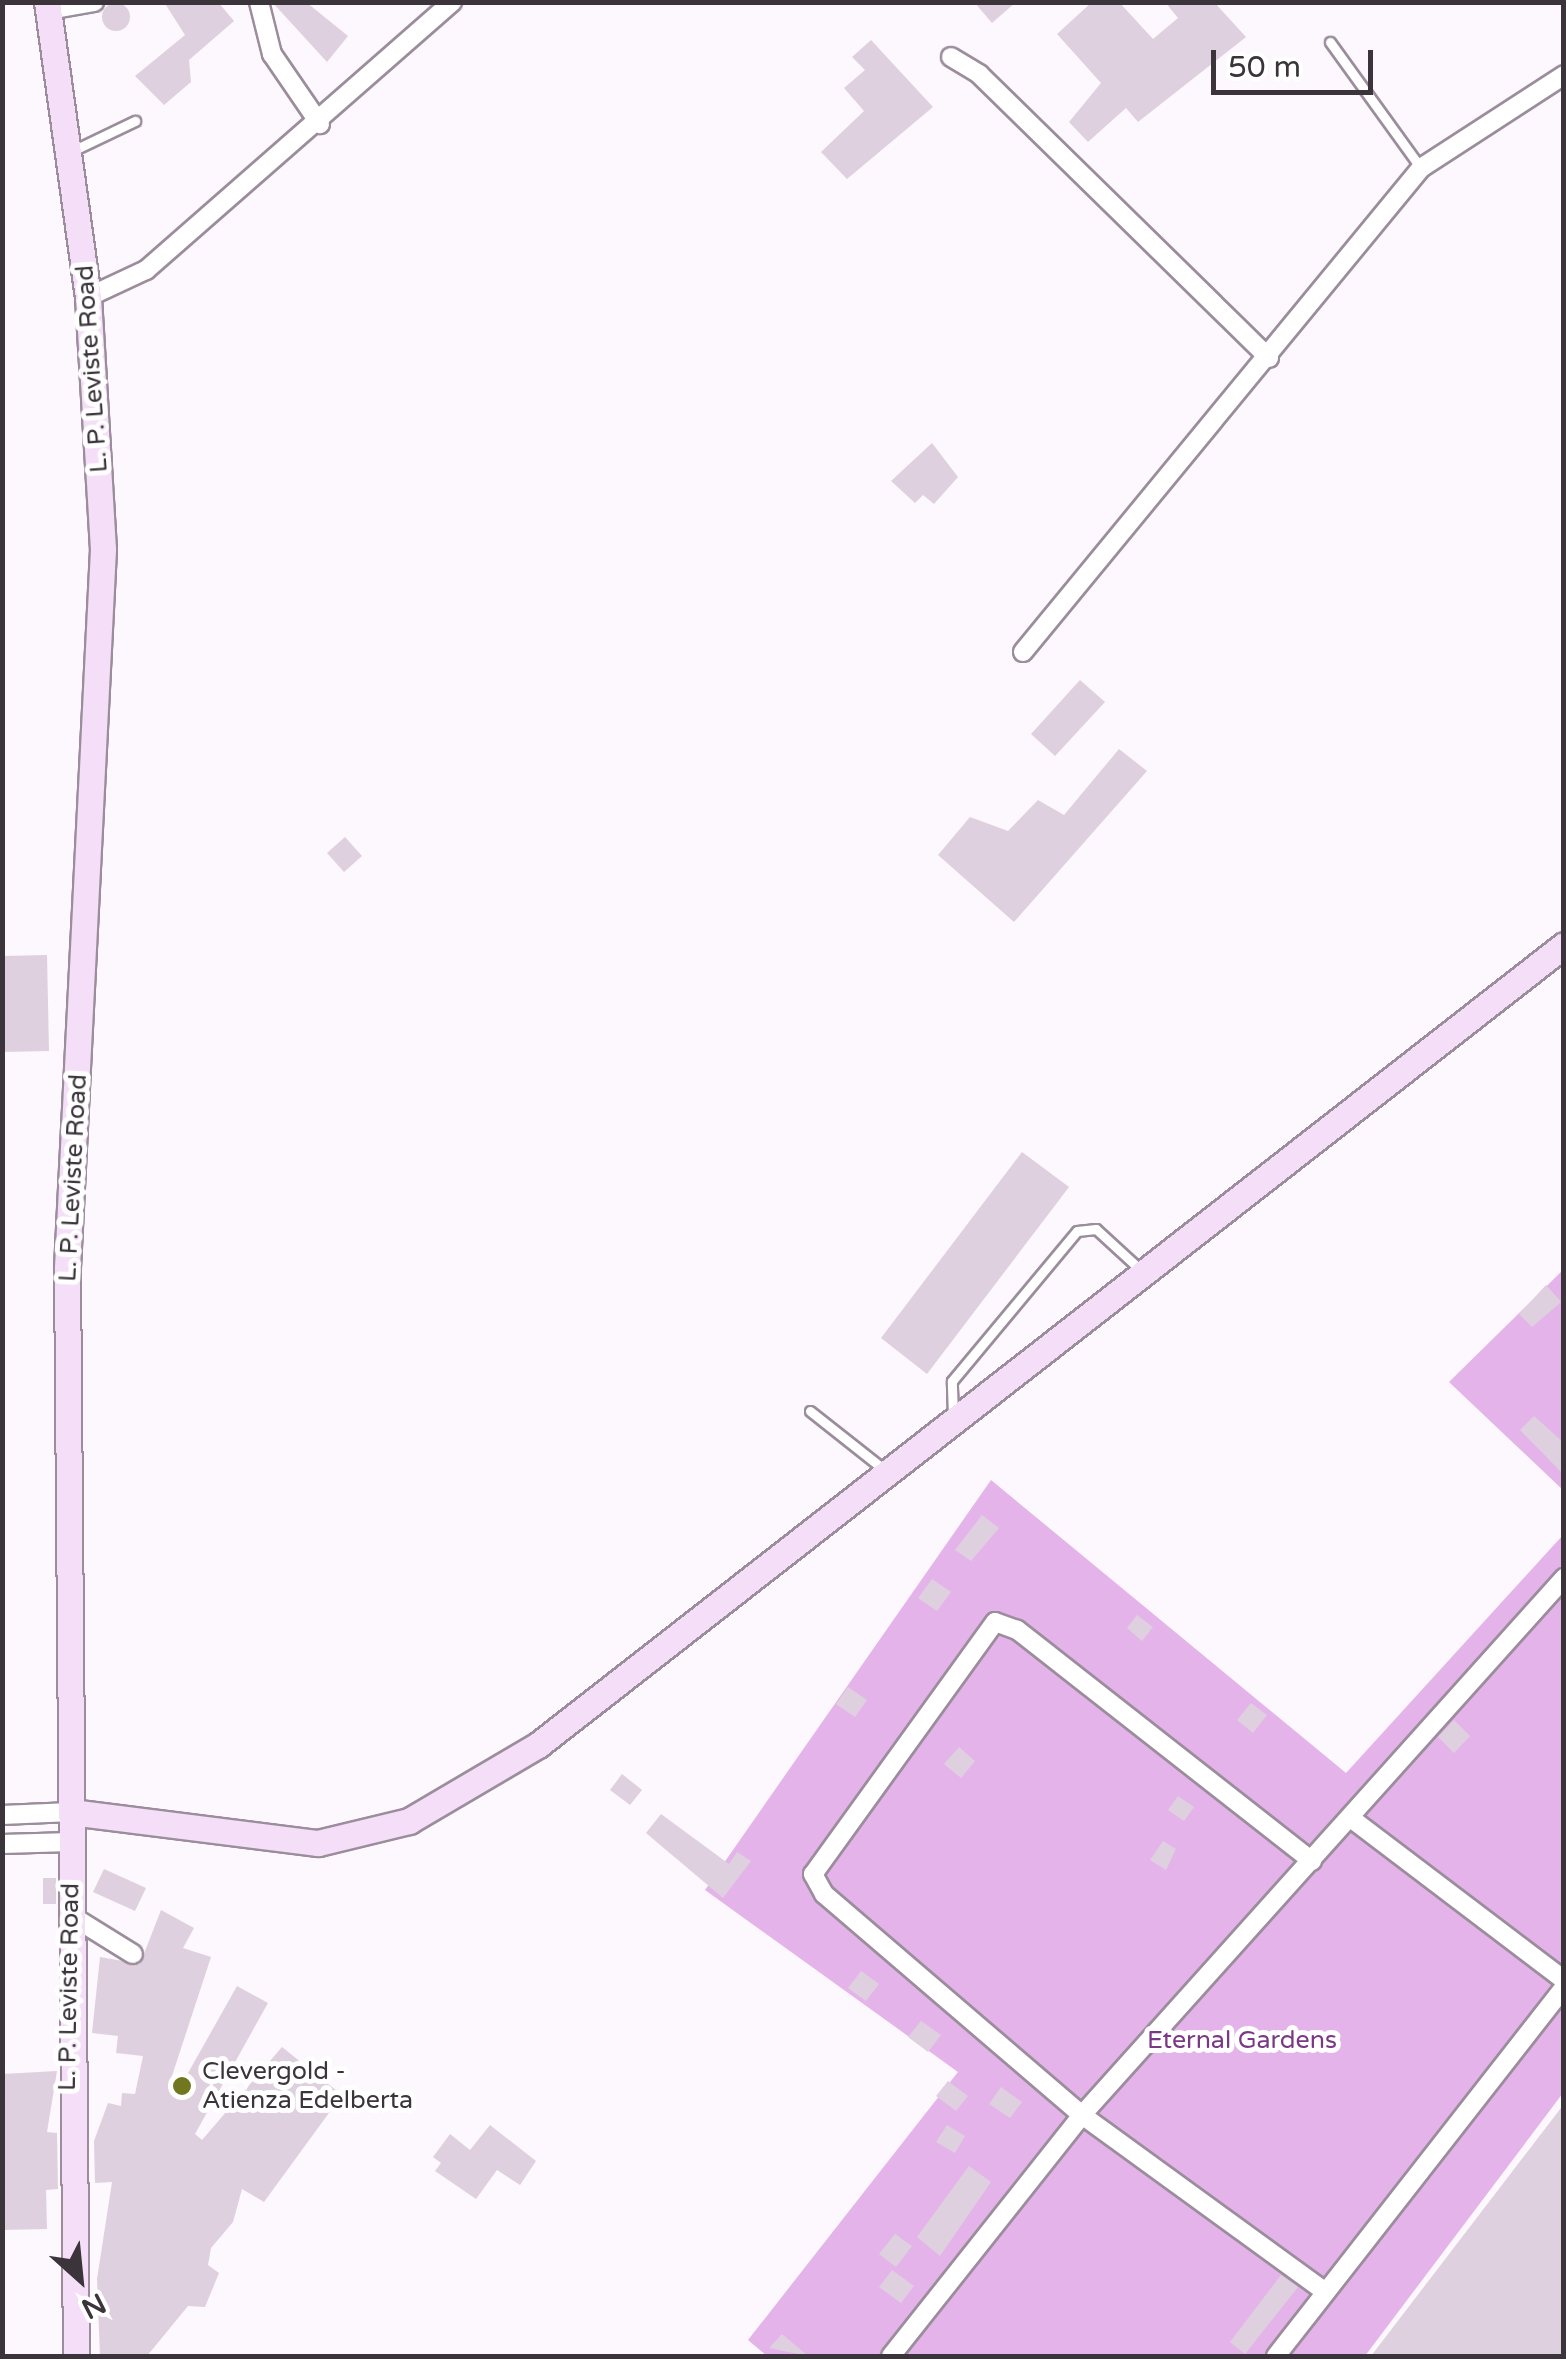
<!DOCTYPE html>
<style>
body{margin:0}
#map{position:relative;width:1566px;height:2359px;overflow:hidden;background:#fdf7fe;font-family:"Varela Round",sans-serif}
div>[style]{position:absolute}
.green>*{inset:0;background:#e4b3ea}
.building>*{inset:0;background:#dfd0e0}
.round{border-radius:50%}
.roads{filter:drop-shadow(2px 0 #9b8d9c) drop-shadow(-2px 0 #9b8d9c) drop-shadow(0 2px #9b8d9c) drop-shadow(0 -2px #9b8d9c)}
.lane>*{height:9px;margin:-4.5px;padding:0 4.5px;transform-origin:4.5px;border-radius:4.5px;background:#fff}
.street>*{height:18px;margin:-9px;padding:0 9px;transform-origin:9px;border-radius:9px;background:#fff}
.secondary>*{height:25px;margin:-12.5px;padding:0 12.5px;transform-origin:12.5px;border-radius:12.5px;background:#f5def8}
.dots>*{width:28px;height:28px;translate:-50% -50%;box-sizing:border-box;border:5px solid #fff;border-radius:50%}
span{translate:-50% -50%;white-space:nowrap;text-align:center;line-height:1.15;-webkit-text-stroke:10px #fff;paint-order:stroke}
.street-label{font-size:25px;color:#3b353b}
.park-label{font-size:25px;color:#7b3884}
.poi-label{font-size:25px;color:#3b353b}
.left{translate:0 -50%;text-align:left}
.frame{position:absolute;inset:0;border:5px solid #3b353b;pointer-events:none}
.north{position:absolute;left:30px;top:2229px;width:100px;height:100px;-webkit-text-stroke:8px #fff;paint-order:stroke;rotate:153deg;font-size:28px;font-weight:700;line-height:40px;text-align:center;color:#3b353b}
.north::after{content:'';display:block;margin:auto;width:35px;height:45px;background:#3b353b;clip-path:polygon(50% 0,100% 100%,50% 72%,0 100%)}
.scale{position:absolute;left:1211px;top:50px;width:162px;height:45px;box-sizing:border-box;border:5px solid #3b353b;border-top:0;padding-left:12px;font-size:30px;line-height:35px;white-space:nowrap;color:#3b353b;-webkit-text-stroke:8px #fff;paint-order:stroke}
</style>
<div id="map">
<div class="green">
<i style="clip-path:polygon(1563px 1270px,1563px 1490px,1449px 1382px)"></i>
<i style="clip-path:polygon(991px 1480px,1346px 1773px,1563px 1535px,1563px 2093px,1365px 2356px,767px 2356px,748px 2340px,958px 2072px,705px 1890px)"></i>
</div>
<div class="building">
<i style="clip-path:polygon(164px 2px,218px 2px,234px 21px,189px 60px,191px 82px,164px 105px,135px 76px,185px 35px)"></i>
<i style="clip-path:polygon(272px 2px,306px 2px,348px 36px,327px 62px)"></i>
<i style="clip-path:polygon(974px 2px,1016px 2px,992px 23px)"></i>
<i style="clip-path:polygon(1092px 2px,1119px 2px,1153px 39px,1178px 18px,1165px 2px,1214px 2px,1246px 37px,1138px 122px,1126px 108px,1088px 142px,1069px 122px,1101px 83px,1057px 34px)"></i>
<i class="round" style="left:102px;top:3px;width:28px;height:28px"></i>
<i style="clip-path:polygon(871px 40px,933px 107px,847px 179px,821px 152px,864px 111px,844px 88px,865px 70px,852px 57px)"></i>
<i style="clip-path:polygon(932px 443px,958px 477px,934px 504px,923px 495px,915px 503px,891px 481px)"></i>
<i style="clip-path:polygon(1080px 680px,1105px 702px,1055px 756px,1031px 734px)"></i>
<i style="clip-path:polygon(1119px 749px,1147px 771px,1014px 922px,938px 855px,970px 817px,1008px 831px,1038px 800px,1064px 815px)"></i>
<i style="clip-path:polygon(345px 837px,362px 856px,344px 872px,327px 853px)"></i>
<i style="clip-path:polygon(47px 955px,49px 1051px,2px 1052px,2px 956px)"></i>
<i style="clip-path:polygon(1022px 1152px,1069px 1187px,927px 1374px,881px 1338px)"></i>
<i style="clip-path:polygon(1546px 1285px,1561px 1302px,1532px 1327px,1519px 1314px)"></i>
<i style="clip-path:polygon(1534px 1416px,1564px 1443px,1564px 1475px,1520px 1430px)"></i>
<i style="clip-path:polygon(982px 1515px,999px 1528px,971px 1561px,955px 1550px)"></i>
<i style="clip-path:polygon(932px 1579px,951px 1592px,937px 1611px,918px 1598px)"></i>
<i style="clip-path:polygon(1137px 1615px,1153px 1627px,1142px 1641px,1127px 1628px)"></i>
<i style="clip-path:polygon(848px 1687px,867px 1700px,855px 1717px,836px 1704px)"></i>
<i style="clip-path:polygon(1251px 1703px,1267px 1715px,1253px 1733px,1237px 1720px)"></i>
<i style="clip-path:polygon(1454px 1720px,1470px 1736px,1454px 1753px,1438px 1737px)"></i>
<i style="clip-path:polygon(959px 1747px,975px 1761px,961px 1778px,944px 1764px)"></i>
<i style="clip-path:polygon(622px 1774px,642px 1790px,630px 1805px,610px 1790px)"></i>
<i style="clip-path:polygon(1178px 1796px,1194px 1807px,1184px 1821px,1168px 1810px)"></i>
<i style="clip-path:polygon(661px 1814px,729px 1864px,737px 1852px,751px 1861px,723px 1898px,646px 1833px)"></i>
<i style="clip-path:polygon(1163px 1841px,1176px 1849px,1166px 1870px,1150px 1860px)"></i>
<i style="clip-path:polygon(104px 1869px,146px 1888px,135px 1911px,93px 1892px)"></i>
<i style="clip-path:polygon(43px 1878px,56px 1878px,56px 1904px,43px 1904px)"></i>
<i style="clip-path:polygon(161px 1910px,194px 1928px,183px 1948px,211px 1957px,169px 2085px,179px 2089px,237px 1986px,268px 2003px,195px 2134px,202px 2140px,282px 2047px,342px 2095px,264px 2202px,242px 2189px,233px 2222px,211px 2248px,208px 2265px,219px 2273px,205px 2307px,188px 2306px,147px 2356px,100px 2356px,97px 2279px,112px 2182px,95px 2183px,94px 2141px,108px 2103px,121px 2106px,122px 2093px,135px 2094px,143px 2056px,116px 2053px,118px 2036px,92px 2033px,100px 1957px,140px 1964px)"></i>
<i style="clip-path:polygon(861px 1971px,879px 1984px,866px 2001px,848px 1988px)"></i>
<i style="clip-path:polygon(921px 2021px,941px 2035px,928px 2052px,908px 2037px)"></i>
<i style="clip-path:polygon(57px 2071px,47px 2132px,57px 2133px,58px 2189px,46px 2190px,47px 2229px,2px 2230px,2px 2074px)"></i>
<i style="clip-path:polygon(948px 2081px,968px 2096px,956px 2111px,936px 2096px)"></i>
<i style="clip-path:polygon(1001px 2087px,1022px 2102px,1010px 2118px,989px 2104px)"></i>
<i style="clip-path:polygon(1564px 2104px,1564px 2356px,1371px 2356px)"></i>
<i style="clip-path:polygon(490px 2125px,536px 2161px,520px 2185px,497px 2170px,476px 2199px,435px 2171px,441px 2163px,433px 2157px,450px 2134px,470px 2150px)"></i>
<i style="clip-path:polygon(947px 2125px,965px 2136px,955px 2153px,936px 2142px)"></i>
<i style="clip-path:polygon(969px 2166px,991px 2182px,940px 2256px,917px 2237px)"></i>
<i style="clip-path:polygon(895px 2234px,912px 2246px,896px 2267px,879px 2254px)"></i>
<i style="clip-path:polygon(892px 2270px,914px 2286px,901px 2303px,879px 2287px)"></i>
<i style="clip-path:polygon(1281px 2275px,1298px 2287px,1245px 2354px,1230px 2342px)"></i>
<i style="clip-path:polygon(782px 2334px,808px 2356px,769px 2348px)"></i>
</div>
<div class="roads">
<div class="lane">
<i style="left:1330px;top:42px;width:155px;rotate:54.2deg"></i>
<i style="left:72px;top:151px;width:70px;rotate:-25.5deg"></i>
<i style="left:810px;top:1411px;width:97px;rotate:38.3deg"></i>
<i style="left:953px;top:1416px;width:35px;rotate:-92deg"></i>
<i style="left:952px;top:1381px;width:195px;rotate:-50.2deg"></i>
<i style="left:1077px;top:1231px;width:19px;rotate:-6deg"></i>
<i style="left:1096px;top:1229px;width:64px;rotate:42.5deg"></i>
</div>
<div class="street">
<i style="left:259px;top:2px;width:54px;rotate:76deg"></i>
<i style="left:272px;top:54px;width:85px;rotate:55.6deg"></i>
<i style="left:48px;top:10px;width:47px;rotate:-9.9deg"></i>
<i style="left:951px;top:57px;width:33px;rotate:31deg"></i>
<i style="left:979px;top:74px;width:406px;rotate:44.4deg"></i>
<i style="left:88px;top:297px;width:64px;rotate:-25deg"></i>
<i style="left:146px;top:270px;width:407px;rotate:-41.2deg"></i>
<i style="left:1023px;top:652px;width:627px;rotate:-50.57deg"></i>
<i style="left:1421px;top:168px;width:171px;rotate:-33deg"></i>
<i style="left:2px;top:1815px;width:69px;rotate:-2.5deg"></i>
<i style="left:1352px;top:1819px;width:266px;rotate:37.2deg"></i>
<i style="left:2px;top:1844px;width:69px;rotate:-1.7deg"></i>
<i style="left:1312px;top:1861px;width:375px;rotate:-141.9deg"></i>
<i style="left:1017px;top:1630px;width:23px;rotate:-160deg"></i>
<i style="left:995px;top:1622px;width:311px;rotate:125.8deg"></i>
<i style="left:813px;top:1874px;width:23px;rotate:61deg"></i>
<i style="left:824px;top:1894px;width:340px;rotate:40.6deg"></i>
<i style="left:1082px;top:2115px;width:301px;rotate:36deg"></i>
<i style="left:70px;top:1915px;width:74px;rotate:31.8deg"></i>
<i style="left:891px;top:2356px;width:308px;rotate:-51.6deg"></i>
<i style="left:1082px;top:2115px;width:722px;rotate:-48.09deg"></i>
<i style="left:1276px;top:2356px;width:468px;rotate:-52deg"></i>
</div>
<div class="secondary">
<i style="left:47px;top:2px;width:298px;rotate:82.1deg"></i>
<i style="left:88px;top:297px;width:252px;rotate:86.6deg"></i>
<i style="left:103px;top:549px;width:720px;rotate:92.87deg"></i>
<i style="left:67px;top:1268px;width:1088px;rotate:89.53deg"></i>
<i style="left:71px;top:1812px;width:249px;rotate:7.2deg"></i>
<i style="left:318px;top:1843px;width:94px;rotate:-13.6deg"></i>
<i style="left:409px;top:1821px;width:150px;rotate:-30.5deg"></i>
<i style="left:538px;top:1745px;width:1301px;rotate:-37.94deg"></i>
</div>
</div>
<div class="dots">
<i style="left:182px;top:2086px;background:#71771f"></i>
</div>
<div class="street-label">
<span style="left:92px;top:369px;rotate:-94deg">L. P. Leviste Road</span>
<span style="left:73px;top:1178px;rotate:-87deg">L. P. Leviste Road</span>
<span style="left:69px;top:1987px;rotate:-89deg">L. P. Leviste Road</span>
</div>
<div class="park-label">
<span style="left:1242px;top:2040px">Eternal Gardens</span>
</div>
<div class="poi-label">
<span class="left" style="left:202px;top:2086px">Clevergold -<br>Atienza Edelberta</span>
</div>
<div class="frame"></div>
<div class="north">N</div>
<div class="scale">50 m</div>
</div>
